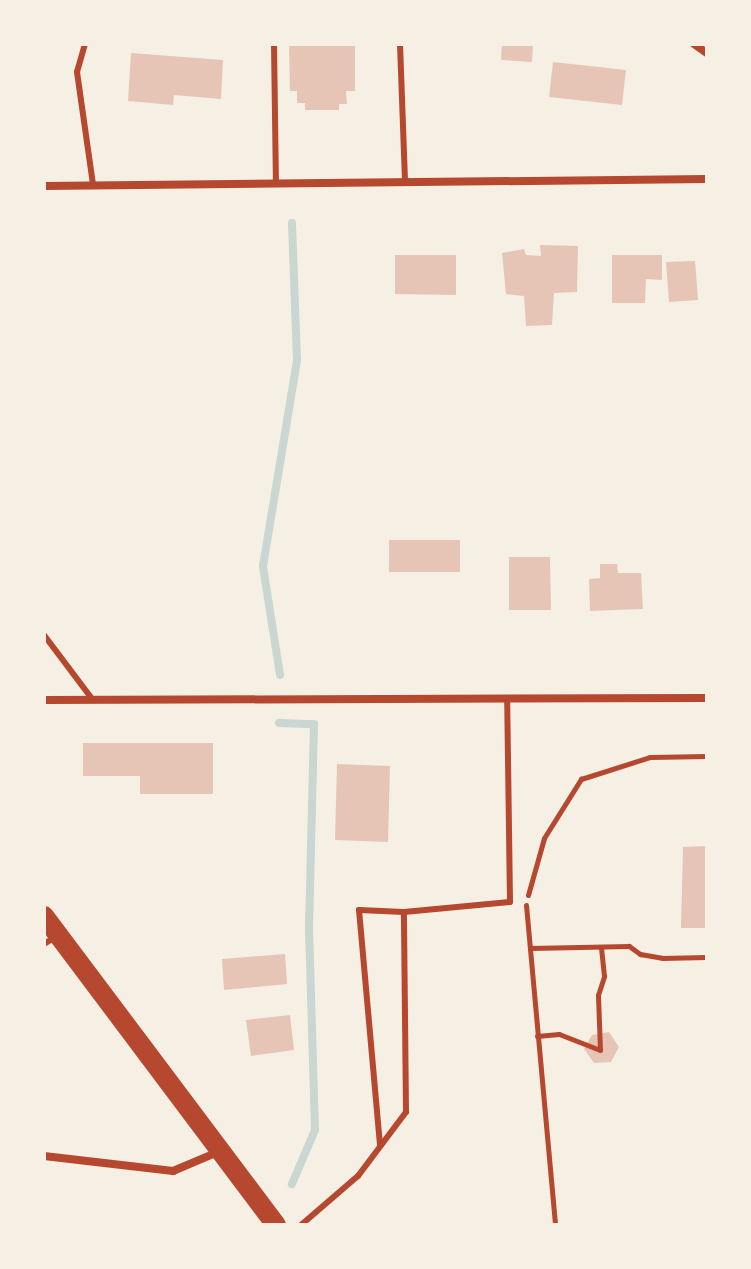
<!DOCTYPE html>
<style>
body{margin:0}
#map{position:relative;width:751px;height:1269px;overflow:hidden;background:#f6efe4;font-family:"Libre Baskerville",serif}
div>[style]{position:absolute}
.stream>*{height:8px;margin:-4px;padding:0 4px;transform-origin:4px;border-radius:4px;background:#c9d6d2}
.building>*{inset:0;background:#e6c5b7}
.path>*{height:5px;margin:-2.5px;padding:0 2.5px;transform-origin:2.5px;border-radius:2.5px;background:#b5482f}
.service>*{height:6px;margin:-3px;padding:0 3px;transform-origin:3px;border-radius:3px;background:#b5482f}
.minor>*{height:8px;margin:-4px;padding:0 4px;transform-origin:4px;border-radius:4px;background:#b5482f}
.primary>*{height:20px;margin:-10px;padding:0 10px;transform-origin:10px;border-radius:10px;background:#b5482f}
span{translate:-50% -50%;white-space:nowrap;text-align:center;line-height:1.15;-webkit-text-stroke:6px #f6efe4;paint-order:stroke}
.frame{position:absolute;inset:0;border:46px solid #f6efe4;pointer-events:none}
</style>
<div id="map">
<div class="stream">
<i style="left:280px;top:675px;width:110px;rotate:-98.9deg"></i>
<i style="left:263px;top:566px;width:209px;rotate:-80.6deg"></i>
<i style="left:297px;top:360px;width:137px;rotate:-92.1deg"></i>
<i style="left:279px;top:723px;width:35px;rotate:2deg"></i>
<i style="left:314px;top:724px;width:204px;rotate:91.4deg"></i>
<i style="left:309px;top:928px;width:202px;rotate:88.3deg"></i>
<i style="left:315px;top:1130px;width:59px;rotate:113.1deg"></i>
</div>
<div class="building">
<i style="clip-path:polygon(289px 44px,355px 44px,355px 91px,346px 91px,347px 104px,339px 104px,339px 110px,305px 110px,305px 103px,297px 103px,297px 91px,290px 91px)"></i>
<i style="clip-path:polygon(502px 44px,533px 44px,532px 62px,501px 60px)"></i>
<i style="clip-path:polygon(131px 53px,223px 60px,221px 99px,174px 95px,173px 105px,128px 101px)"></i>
<i style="clip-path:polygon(553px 62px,626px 70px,622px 105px,549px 97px)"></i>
<i style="clip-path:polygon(540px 245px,578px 246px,577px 292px,554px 293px,552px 325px,526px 326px,524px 296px,506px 294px,502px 253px,524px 249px,526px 255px,541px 256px)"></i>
<i style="clip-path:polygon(395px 255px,456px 255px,456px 295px,395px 294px)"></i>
<i style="clip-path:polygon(612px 255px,662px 255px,662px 280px,646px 279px,645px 303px,612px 303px)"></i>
<i style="clip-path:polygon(695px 261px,698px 300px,669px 302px,666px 262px)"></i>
<i style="clip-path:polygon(389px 540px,460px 540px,460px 572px,389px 572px)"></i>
<i style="clip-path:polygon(509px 557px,550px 557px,551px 610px,509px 610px)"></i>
<i style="clip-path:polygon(600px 564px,617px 564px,618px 573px,641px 573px,643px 609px,590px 611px,589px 579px,600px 578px)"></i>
<i style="clip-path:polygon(83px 743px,213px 743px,213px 794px,140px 794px,140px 776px,83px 776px)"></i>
<i style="clip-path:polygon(337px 764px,390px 766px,388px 842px,335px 840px)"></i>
<i style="clip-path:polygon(707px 846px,707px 928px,681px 928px,683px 847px)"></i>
<i style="clip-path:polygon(285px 954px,287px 984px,224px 990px,222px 959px)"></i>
<i style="clip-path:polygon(290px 1015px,294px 1050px,251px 1056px,246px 1020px)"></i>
<i style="clip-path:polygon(609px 1032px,619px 1047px,611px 1062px,594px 1063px,584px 1049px,592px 1035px)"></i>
</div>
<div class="path">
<i style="left:528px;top:895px;width:59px;rotate:-74.3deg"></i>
<i style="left:544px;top:838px;width:70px;rotate:-57.9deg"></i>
<i style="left:581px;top:779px;width:72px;rotate:-17.7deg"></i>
<i style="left:650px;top:757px;width:57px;rotate:-1deg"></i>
<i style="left:526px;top:905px;width:321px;rotate:84.8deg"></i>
<i style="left:530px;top:948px;width:99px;rotate:-1.2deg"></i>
<i style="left:629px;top:946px;width:14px;rotate:36deg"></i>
<i style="left:640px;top:954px;width:22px;rotate:10deg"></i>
<i style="left:662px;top:958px;width:45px;rotate:-1.3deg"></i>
<i style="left:537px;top:1036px;width:22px;rotate:-5deg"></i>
<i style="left:559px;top:1034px;width:44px;rotate:21.3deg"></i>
<i style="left:600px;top:1050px;width:55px;rotate:-92.1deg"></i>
<i style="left:598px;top:995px;width:20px;rotate:-72deg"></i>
<i style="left:604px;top:976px;width:29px;rotate:-96deg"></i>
</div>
<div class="service">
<i style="left:85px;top:44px;width:29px;rotate:106deg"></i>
<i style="left:77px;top:72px;width:114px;rotate:81.9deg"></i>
<i style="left:274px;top:44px;width:140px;rotate:89.2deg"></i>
<i style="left:400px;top:44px;width:138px;rotate:87.9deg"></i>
<i style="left:44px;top:635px;width:81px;rotate:53deg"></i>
<i style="left:44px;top:944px;width:13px;rotate:-32deg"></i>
<i style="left:380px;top:1145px;width:236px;rotate:-95.1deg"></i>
<i style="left:359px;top:910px;width:45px;rotate:2.5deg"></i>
<i style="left:301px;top:1225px;width:75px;rotate:-40.7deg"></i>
<i style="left:358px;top:1176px;width:80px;rotate:-53.1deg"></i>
<i style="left:406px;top:1112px;width:200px;rotate:-90.6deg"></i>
<i style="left:404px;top:912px;width:106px;rotate:-5.4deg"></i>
<i style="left:510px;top:902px;width:204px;rotate:-90.8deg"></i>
</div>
<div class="minor">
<i style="left:694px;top:44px;width:16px;rotate:35deg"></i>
<i style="left:44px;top:186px;width:663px;rotate:-0.6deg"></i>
<i style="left:44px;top:700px;width:663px;rotate:-0.17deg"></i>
<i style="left:44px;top:1156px;width:130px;rotate:6.6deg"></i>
<i style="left:173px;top:1171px;width:49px;rotate:-22.9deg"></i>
</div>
<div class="primary">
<i style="left:44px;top:916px;width:386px;rotate:53.1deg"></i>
</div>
<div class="frame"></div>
</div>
